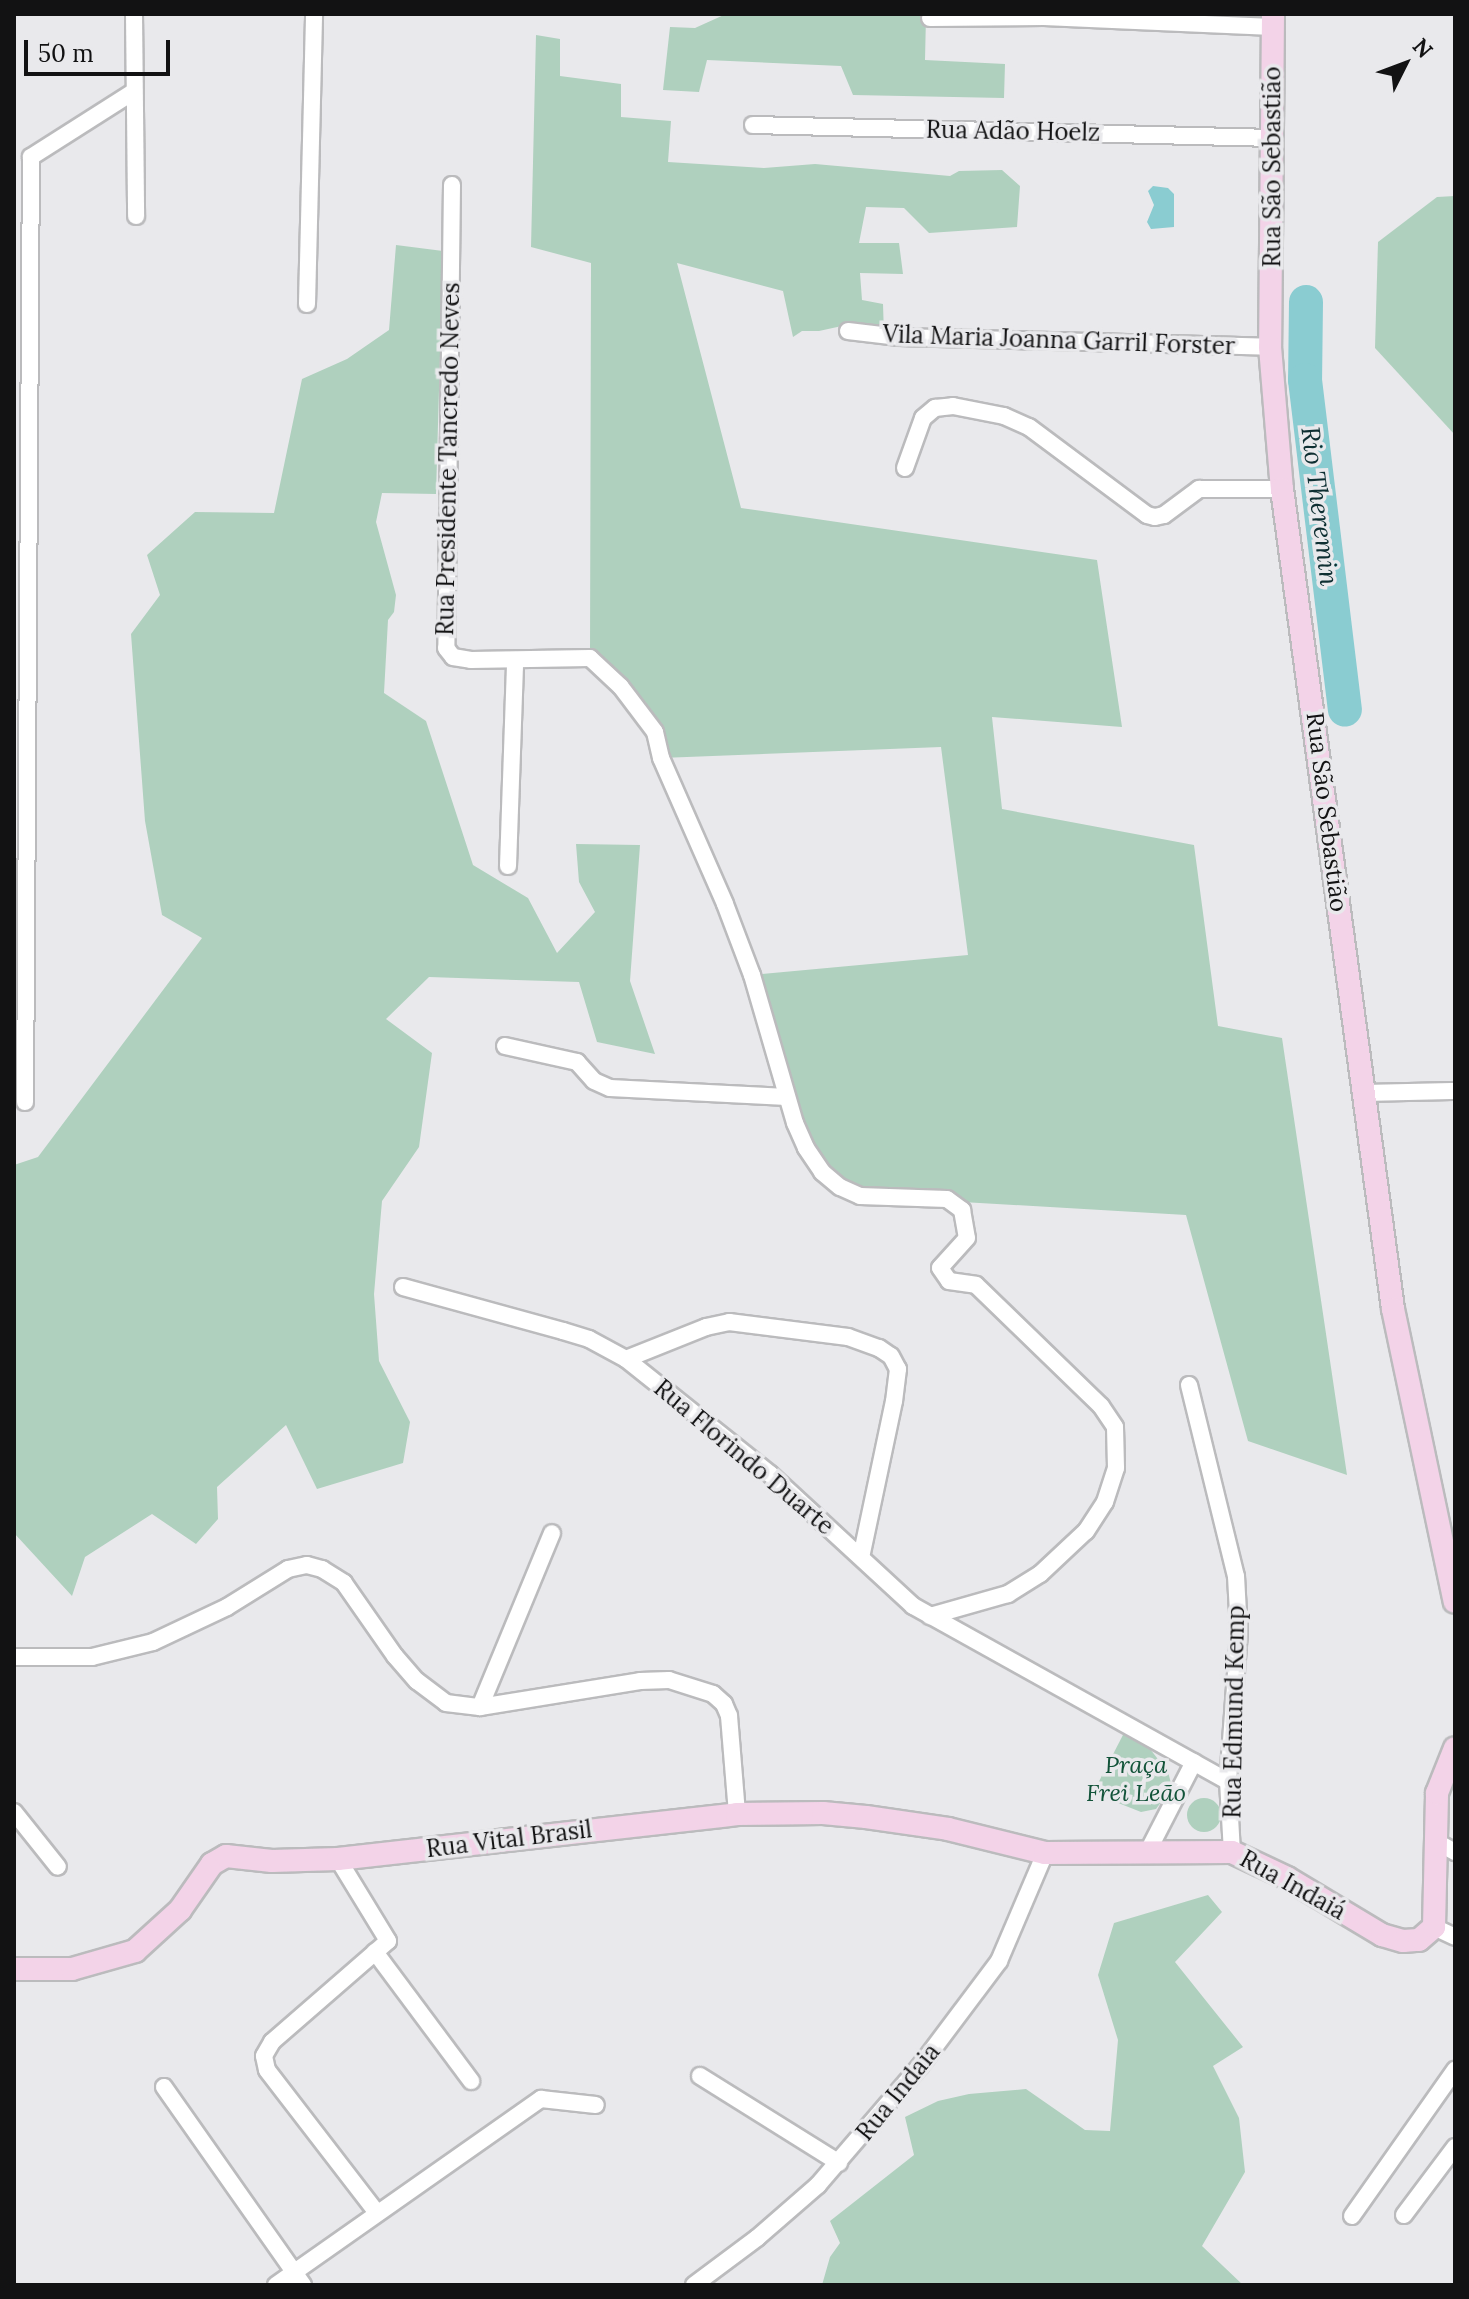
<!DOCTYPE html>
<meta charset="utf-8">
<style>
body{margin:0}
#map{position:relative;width:1469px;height:2299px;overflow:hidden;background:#e9e9ec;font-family:Lora,serif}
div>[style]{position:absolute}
.green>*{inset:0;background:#afd0be}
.round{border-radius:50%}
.water>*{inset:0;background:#8accd1}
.river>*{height:34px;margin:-17px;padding:0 17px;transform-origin:17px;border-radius:17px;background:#8accd1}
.roads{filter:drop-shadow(2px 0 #bbbbbd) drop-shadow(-2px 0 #bbbbbd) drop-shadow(0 2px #bbbbbd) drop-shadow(0 -2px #bbbbbd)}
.street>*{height:16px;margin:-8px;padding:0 8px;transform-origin:8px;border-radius:8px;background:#fff}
.secondary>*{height:22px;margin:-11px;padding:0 11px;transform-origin:11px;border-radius:11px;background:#f3d3e8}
span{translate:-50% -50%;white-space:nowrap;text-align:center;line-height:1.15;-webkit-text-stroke:7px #e9e9ec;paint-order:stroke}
.street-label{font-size:24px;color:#121213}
.park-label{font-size:24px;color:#125339;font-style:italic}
.water-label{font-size:26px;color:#0e2f32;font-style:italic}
.frame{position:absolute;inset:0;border:16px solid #121213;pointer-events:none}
.north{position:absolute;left:1365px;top:24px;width:80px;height:80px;-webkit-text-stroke:6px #e9e9ec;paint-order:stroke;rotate:48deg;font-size:22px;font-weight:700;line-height:32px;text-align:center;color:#121213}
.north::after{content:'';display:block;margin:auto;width:28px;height:36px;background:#121213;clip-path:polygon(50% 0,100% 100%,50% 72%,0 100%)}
.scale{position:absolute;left:24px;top:40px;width:146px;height:36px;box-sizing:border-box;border:4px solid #121213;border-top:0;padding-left:10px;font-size:24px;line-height:28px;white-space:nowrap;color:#121213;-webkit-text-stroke:6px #e9e9ec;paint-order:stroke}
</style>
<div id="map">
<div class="green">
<i style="clip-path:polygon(726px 14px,996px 14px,926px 16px,925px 60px,1005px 64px,1004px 98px,853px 95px,841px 66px,707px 60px,699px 92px,663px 90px,670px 27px,695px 28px)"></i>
<i style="clip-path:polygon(536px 35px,560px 39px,560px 76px,621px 84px,621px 117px,671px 121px,668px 162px,764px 168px,815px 164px,950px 176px,959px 171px,1002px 170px,1020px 186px,1017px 227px,929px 233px,904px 208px,866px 207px,859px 243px,899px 243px,903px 274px,860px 273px,862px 300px,883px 304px,884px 335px,851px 324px,819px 331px,802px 331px,793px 337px,783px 291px,677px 263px,741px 508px,1097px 560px,1122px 727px,992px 717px,1002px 809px,1194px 845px,1218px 1026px,1282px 1038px,1347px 1475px,1248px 1441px,1186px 1215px,860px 1196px,806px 1148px,752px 975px,968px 955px,941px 747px,661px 758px,590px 658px,591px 263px,531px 247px)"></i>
<i style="clip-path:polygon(1455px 196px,1455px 435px,1375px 348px,1378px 242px,1437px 197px)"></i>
<i style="clip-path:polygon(396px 245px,443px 251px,436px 494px,382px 493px,376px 522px,396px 595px,394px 612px,388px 620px,384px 693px,426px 721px,473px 865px,528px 898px,557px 953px,595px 912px,579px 882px,576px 844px,640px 845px,630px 981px,655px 1054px,597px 1042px,579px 982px,429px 977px,386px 1019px,432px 1053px,419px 1147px,382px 1201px,374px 1294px,379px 1361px,410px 1422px,403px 1463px,317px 1489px,286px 1425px,217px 1487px,218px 1519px,196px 1544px,152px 1514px,85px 1557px,72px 1596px,14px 1533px,14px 1165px,38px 1157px,202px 938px,162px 915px,145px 821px,131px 634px,160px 595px,147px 555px,195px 512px,274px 513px,302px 379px,347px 359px,389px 330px)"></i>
<i style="clip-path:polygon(1124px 1733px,1150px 1749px,1168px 1772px,1172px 1787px,1156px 1809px,1141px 1812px,1093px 1793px)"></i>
<i class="round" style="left:1187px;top:1798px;width:34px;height:34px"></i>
<i style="clip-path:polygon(1208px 1895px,1222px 1912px,1175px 1962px,1243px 2047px,1213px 2066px,1239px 2118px,1245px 2172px,1202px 2246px,1243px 2285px,822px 2285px,830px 2257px,840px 2243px,830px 2221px,914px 2155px,905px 2117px,938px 2101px,969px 2094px,1026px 2089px,1085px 2130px,1110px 2131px,1118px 2040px,1098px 1975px,1114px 1923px)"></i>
</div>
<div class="water">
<i style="clip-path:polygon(1153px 186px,1168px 188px,1174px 194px,1174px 227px,1151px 229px,1147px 222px,1154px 205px,1148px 191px)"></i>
</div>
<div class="river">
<i style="left:1306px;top:302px;width:78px;rotate:90.7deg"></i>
<i style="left:1305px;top:380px;width:332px;rotate:83.1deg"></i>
</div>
<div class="roads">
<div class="street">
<i style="left:134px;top:14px;width:202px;rotate:89.4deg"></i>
<i style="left:930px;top:18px;width:114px;rotate:-0.5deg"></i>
<i style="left:1044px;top:17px;width:229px;rotate:2.5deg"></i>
<i style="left:753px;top:125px;width:520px;rotate:1.43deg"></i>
<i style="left:452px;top:185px;width:463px;rotate:90.7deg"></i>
<i style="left:446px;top:648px;width:11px;rotate:52deg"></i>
<i style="left:453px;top:657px;width:18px;rotate:9deg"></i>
<i style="left:471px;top:660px;width:119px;rotate:-1deg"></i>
<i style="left:590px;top:658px;width:42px;rotate:43.1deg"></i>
<i style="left:621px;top:687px;width:56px;rotate:52.9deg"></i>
<i style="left:655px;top:732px;width:27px;rotate:77deg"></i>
<i style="left:661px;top:758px;width:159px;rotate:66.3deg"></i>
<i style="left:725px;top:904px;width:76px;rotate:69.2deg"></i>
<i style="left:752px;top:975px;width:154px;rotate:73.8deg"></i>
<i style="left:795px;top:1123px;width:27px;rotate:66deg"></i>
<i style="left:806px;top:1148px;width:29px;rotate:56deg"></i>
<i style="left:822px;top:1172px;width:23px;rotate:40deg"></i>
<i style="left:840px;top:1187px;width:22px;rotate:24deg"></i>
<i style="left:860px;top:1196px;width:87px;rotate:2deg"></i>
<i style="left:947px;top:1199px;width:19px;rotate:36deg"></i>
<i style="left:962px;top:1210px;width:28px;rotate:80deg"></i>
<i style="left:967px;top:1238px;width:40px;rotate:132deg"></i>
<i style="left:940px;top:1268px;width:16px;rotate:55deg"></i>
<i style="left:949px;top:1281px;width:27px;rotate:8deg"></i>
<i style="left:976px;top:1285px;width:174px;rotate:44.1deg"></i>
<i style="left:1101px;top:1406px;width:25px;rotate:56deg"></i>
<i style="left:1115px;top:1427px;width:41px;rotate:88.6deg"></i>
<i style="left:1116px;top:1468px;width:36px;rotate:108deg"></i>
<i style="left:1105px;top:1502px;width:35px;rotate:123deg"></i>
<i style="left:1086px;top:1531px;width:63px;rotate:136.9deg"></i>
<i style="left:1040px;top:1574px;width:38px;rotate:148deg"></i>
<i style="left:1008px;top:1594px;width:81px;rotate:164.2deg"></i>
<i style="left:307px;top:304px;width:290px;rotate:-88.6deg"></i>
<i style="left:848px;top:331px;width:51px;rotate:6.7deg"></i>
<i style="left:899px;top:337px;width:371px;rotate:1.5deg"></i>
<i style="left:905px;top:468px;width:53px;rotate:-70.2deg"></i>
<i style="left:923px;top:418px;width:16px;rotate:-40deg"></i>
<i style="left:935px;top:408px;width:18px;rotate:-6deg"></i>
<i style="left:953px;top:406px;width:52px;rotate:11.1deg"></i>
<i style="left:1004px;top:416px;width:27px;rotate:24deg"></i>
<i style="left:1029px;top:427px;width:147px;rotate:36.7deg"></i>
<i style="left:1147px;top:515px;width:8px;rotate:14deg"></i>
<i style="left:1155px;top:517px;width:9px;rotate:-13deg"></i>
<i style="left:1164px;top:515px;width:44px;rotate:-36.6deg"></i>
<i style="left:1199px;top:489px;width:83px"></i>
<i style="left:508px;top:866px;width:205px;rotate:-88deg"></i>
<i style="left:505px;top:1046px;width:74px;rotate:12.5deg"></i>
<i style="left:577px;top:1062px;width:25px;rotate:48deg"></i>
<i style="left:594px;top:1081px;width:17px;rotate:24deg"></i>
<i style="left:610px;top:1088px;width:177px;rotate:2.9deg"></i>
<i style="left:1361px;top:1093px;width:94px;rotate:-1.2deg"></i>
<i style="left:25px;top:1102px;width:945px;rotate:-89.64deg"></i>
<i style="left:31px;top:157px;width:121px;rotate:-32.5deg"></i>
<i style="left:403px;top:1287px;width:166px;rotate:15.4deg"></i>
<i style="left:563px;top:1331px;width:27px;rotate:17deg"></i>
<i style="left:589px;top:1339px;width:42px;rotate:28.4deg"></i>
<i style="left:626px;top:1359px;width:184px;rotate:38.6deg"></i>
<i style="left:770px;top:1474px;width:195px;rotate:42.7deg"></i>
<i style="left:913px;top:1606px;width:360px;rotate:29.1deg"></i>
<i style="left:626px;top:1359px;width:86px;rotate:-21.8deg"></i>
<i style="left:706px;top:1327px;width:24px;rotate:-12deg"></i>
<i style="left:729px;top:1322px;width:120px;rotate:7.2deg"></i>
<i style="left:848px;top:1337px;width:33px;rotate:20deg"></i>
<i style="left:879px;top:1348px;width:14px;rotate:34deg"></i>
<i style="left:891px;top:1356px;width:15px;rotate:62deg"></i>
<i style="left:898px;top:1369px;width:32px;rotate:97deg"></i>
<i style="left:894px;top:1401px;width:159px;rotate:101.9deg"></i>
<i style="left:1189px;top:1385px;width:197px;rotate:76.2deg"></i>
<i style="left:1236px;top:1576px;width:56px;rotate:86.9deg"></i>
<i style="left:1239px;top:1632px;width:149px;rotate:94.2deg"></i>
<i style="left:1228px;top:1781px;width:71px;rotate:86.8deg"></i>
<i style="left:14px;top:1657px;width:78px"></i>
<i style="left:92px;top:1657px;width:63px;rotate:-13.8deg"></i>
<i style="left:153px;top:1642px;width:82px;rotate:-25.3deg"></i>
<i style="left:227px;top:1607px;width:72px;rotate:-31.9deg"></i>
<i style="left:288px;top:1569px;width:19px;rotate:-12deg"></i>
<i style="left:307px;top:1565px;width:16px;rotate:15deg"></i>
<i style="left:322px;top:1569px;width:26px;rotate:32deg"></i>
<i style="left:344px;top:1583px;width:89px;rotate:55.1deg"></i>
<i style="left:395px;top:1656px;width:33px;rotate:49deg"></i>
<i style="left:417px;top:1681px;width:36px;rotate:37deg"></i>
<i style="left:446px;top:1703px;width:34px;rotate:7deg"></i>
<i style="left:480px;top:1707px;width:162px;rotate:-9.2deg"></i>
<i style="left:640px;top:1681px;width:29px;rotate:-2deg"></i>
<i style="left:669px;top:1680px;width:46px;rotate:17.7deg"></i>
<i style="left:713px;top:1694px;width:15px;rotate:42deg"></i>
<i style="left:724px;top:1704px;width:13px;rotate:67deg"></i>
<i style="left:729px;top:1716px;width:98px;rotate:85.3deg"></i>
<i style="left:480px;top:1707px;width:188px;rotate:-67.5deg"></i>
<i style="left:14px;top:1812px;width:70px;rotate:51.3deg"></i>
<i style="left:1437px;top:1842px;width:21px;rotate:29deg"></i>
<i style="left:1148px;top:1851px;width:100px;rotate:-62.7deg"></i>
<i style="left:338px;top:1859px;width:96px;rotate:58.6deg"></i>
<i style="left:388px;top:1941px;width:154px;rotate:139deg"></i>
<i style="left:272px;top:2042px;width:16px;rotate:120deg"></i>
<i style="left:264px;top:2056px;width:14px;rotate:78deg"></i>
<i style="left:267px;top:2070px;width:180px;rotate:52.4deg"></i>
<i style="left:1434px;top:1927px;width:23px;rotate:25deg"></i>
<i style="left:375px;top:1952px;width:161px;rotate:53.3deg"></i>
<i style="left:700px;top:2076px;width:164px;rotate:32deg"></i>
<i style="left:164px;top:2087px;width:242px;rotate:54.9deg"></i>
<i style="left:1404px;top:2215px;width:85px;rotate:-53.1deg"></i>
<i style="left:1352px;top:2216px;width:179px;rotate:-54.8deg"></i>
<i style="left:276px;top:2285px;width:324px;rotate:-35.1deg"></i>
<i style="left:541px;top:2099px;width:55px;rotate:6.2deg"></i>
<i style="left:694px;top:2285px;width:79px;rotate:-36.7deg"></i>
<i style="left:757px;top:2238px;width:81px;rotate:-41deg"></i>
<i style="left:818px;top:2185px;width:158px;rotate:-49.4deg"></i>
<i style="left:921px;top:2065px;width:130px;rotate:-53.1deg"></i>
<i style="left:999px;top:1961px;width:117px;rotate:-66.9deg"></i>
</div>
<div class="secondary">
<i style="left:1273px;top:14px;width:333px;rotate:90.5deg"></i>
<i style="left:1270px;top:347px;width:143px;rotate:85.2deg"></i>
<i style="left:1282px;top:489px;width:827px;rotate:82.29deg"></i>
<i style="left:1393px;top:1309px;width:299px;rotate:78.1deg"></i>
<i style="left:14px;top:1969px;width:58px"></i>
<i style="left:72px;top:1969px;width:66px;rotate:-15.9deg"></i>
<i style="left:135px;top:1951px;width:61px;rotate:-42.3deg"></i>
<i style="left:180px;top:1910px;width:56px;rotate:-55.2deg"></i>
<i style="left:212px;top:1864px;width:16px;rotate:-30deg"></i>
<i style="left:226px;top:1856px;width:46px;rotate:6.2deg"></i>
<i style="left:272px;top:1861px;width:66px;rotate:-1.7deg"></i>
<i style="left:338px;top:1859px;width:402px;rotate:-6.4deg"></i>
<i style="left:737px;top:1814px;width:86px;rotate:-0.7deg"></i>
<i style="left:823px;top:1813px;width:43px;rotate:5.3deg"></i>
<i style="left:866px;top:1817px;width:83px;rotate:8.3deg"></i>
<i style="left:948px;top:1829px;width:100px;rotate:13.9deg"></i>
<i style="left:1045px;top:1853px;width:187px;rotate:-0.3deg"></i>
<i style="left:1232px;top:1852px;width:61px;rotate:25.3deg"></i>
<i style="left:1287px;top:1878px;width:111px;rotate:31deg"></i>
<i style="left:1382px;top:1935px;width:22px;rotate:16deg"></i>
<i style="left:1403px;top:1941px;width:16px;rotate:-4deg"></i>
<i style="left:1419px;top:1940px;width:20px;rotate:-41deg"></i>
<i style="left:1434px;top:1927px;width:134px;rotate:-88.7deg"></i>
<i style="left:1437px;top:1793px;width:48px;rotate:-68.2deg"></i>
</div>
</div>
<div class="street-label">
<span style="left:1013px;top:131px;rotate:1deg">Rua Adão Hoelz</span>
<span style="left:1272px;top:167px;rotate:-90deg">Rua São Sebastião</span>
<span style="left:1059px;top:340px;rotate:2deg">Vila Maria Joanna Garril Forster</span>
<span style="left:448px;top:459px;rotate:-89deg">Rua Presidente Tancredo Neves</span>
<span style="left:1327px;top:812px;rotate:83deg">Rua São Sebastião</span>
<span style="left:744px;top:1457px;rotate:40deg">Rua Florindo Duarte</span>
<span style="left:1234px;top:1712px;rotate:-89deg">Rua Edmund Kemp</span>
<span style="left:509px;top:1839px;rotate:-7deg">Rua Vital Brasil</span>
<span style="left:1293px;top:1885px;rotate:29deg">Rua Indaiá</span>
<span style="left:898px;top:2092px;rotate:-51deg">Rua Indaia</span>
</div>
<div class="park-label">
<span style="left:1136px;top:1779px">Praça<br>Frei Leão</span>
</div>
<div class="water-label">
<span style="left:1320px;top:506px;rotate:83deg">Rio Theremin</span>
</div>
<div class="frame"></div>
<div class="north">N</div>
<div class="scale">50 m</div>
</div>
